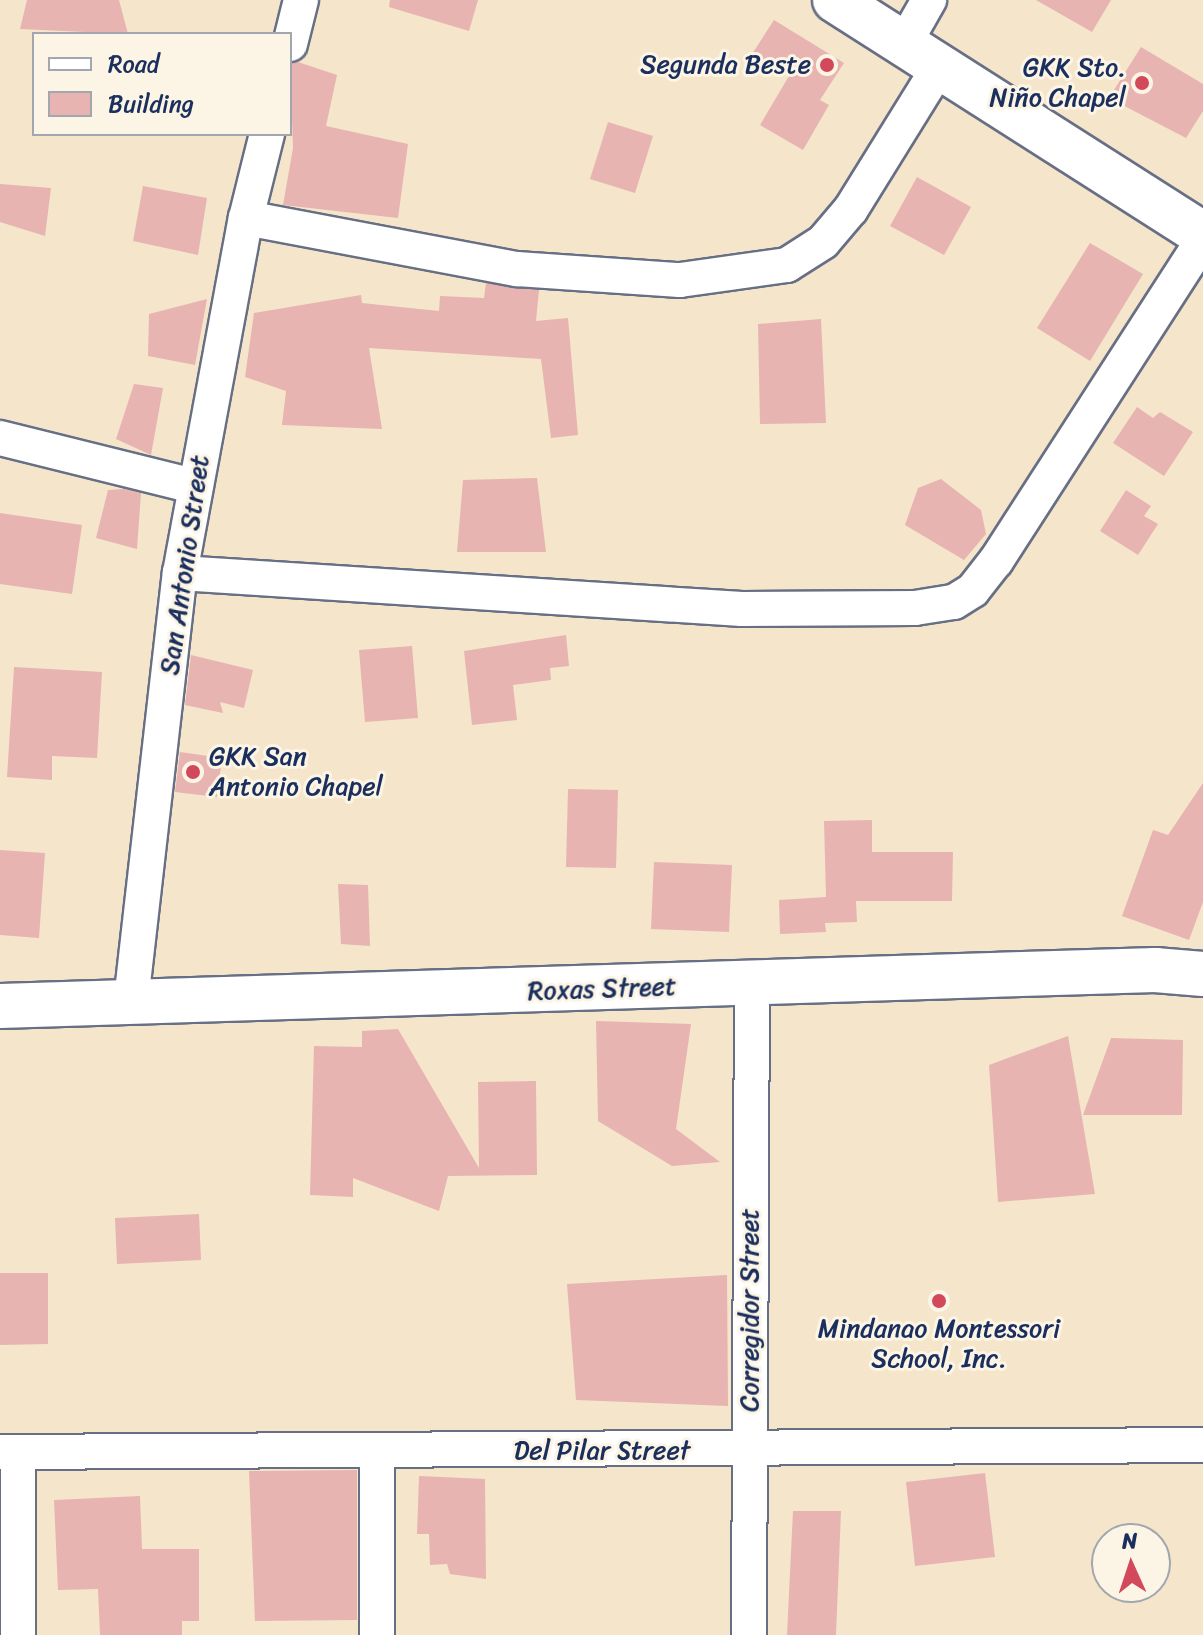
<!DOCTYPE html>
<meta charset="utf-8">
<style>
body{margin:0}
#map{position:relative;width:1203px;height:1635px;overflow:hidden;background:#f5e5cb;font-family:Sriracha,sans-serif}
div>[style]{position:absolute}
.building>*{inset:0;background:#e7b4b2}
.roads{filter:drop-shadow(2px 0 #676f84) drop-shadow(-2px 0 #676f84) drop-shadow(0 2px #676f84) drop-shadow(0 -2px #676f84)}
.street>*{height:34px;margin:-17px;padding:0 17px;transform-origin:17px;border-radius:17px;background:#fff}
.secondary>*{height:44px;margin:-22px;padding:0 22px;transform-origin:22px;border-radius:22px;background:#fff}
.dots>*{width:22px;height:22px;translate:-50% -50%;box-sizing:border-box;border:4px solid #fcf5e5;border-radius:50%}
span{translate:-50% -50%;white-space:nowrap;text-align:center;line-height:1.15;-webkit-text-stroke:6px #fcf5e5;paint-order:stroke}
.poi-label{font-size:26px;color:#1b2f5e}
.right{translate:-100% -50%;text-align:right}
.left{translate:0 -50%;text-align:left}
.street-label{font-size:26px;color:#1b2f5e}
.legend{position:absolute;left:32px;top:32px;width:260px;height:104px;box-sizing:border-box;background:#fcf5e5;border:2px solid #a2a6af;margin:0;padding:10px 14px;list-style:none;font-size:24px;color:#1b2f5e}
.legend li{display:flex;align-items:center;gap:16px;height:40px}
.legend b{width:40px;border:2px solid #a2a6af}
.north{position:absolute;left:1091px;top:1523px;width:80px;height:80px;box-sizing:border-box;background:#fcf5e5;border:2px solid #a2a6af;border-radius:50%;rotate:357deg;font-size:22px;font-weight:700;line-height:32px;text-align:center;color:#1b2f5e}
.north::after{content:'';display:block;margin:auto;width:28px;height:36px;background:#d1495b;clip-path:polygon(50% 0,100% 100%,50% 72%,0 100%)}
</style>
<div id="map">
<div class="building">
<i style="clip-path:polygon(27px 0,119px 0,128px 34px,20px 29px)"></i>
<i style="clip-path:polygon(390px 0,478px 0,469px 31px,389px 7px)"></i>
<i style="clip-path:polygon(1036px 0,1111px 0,1092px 32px)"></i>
<i style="clip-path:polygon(774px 20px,844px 63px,820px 100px,829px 105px,803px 150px,760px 125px,789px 76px,752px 54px)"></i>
<i style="clip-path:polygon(1141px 47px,1203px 84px,1203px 111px,1186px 138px,1109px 98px)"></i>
<i style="clip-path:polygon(298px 62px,337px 75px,326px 126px,408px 144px,398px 218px,283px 205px,293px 148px,290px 63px)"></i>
<i style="clip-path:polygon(608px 122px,653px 136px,635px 193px,590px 179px)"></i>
<i style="clip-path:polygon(917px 177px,971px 207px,944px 255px,890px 226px)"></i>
<i style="clip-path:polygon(0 184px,51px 188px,45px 236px,0 222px)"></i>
<i style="clip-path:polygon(143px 186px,207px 198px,198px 255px,133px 241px)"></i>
<i style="clip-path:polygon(1090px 243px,1143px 274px,1090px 361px,1037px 328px)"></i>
<i style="clip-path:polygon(486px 283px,539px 290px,536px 321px,568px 318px,578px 435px,551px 438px,541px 359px,369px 348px,382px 429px,282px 425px,286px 391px,245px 377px,254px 313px,361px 295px,362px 303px,439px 311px,440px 296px,484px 298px)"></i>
<i style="clip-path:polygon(207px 299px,195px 365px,148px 356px,149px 314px)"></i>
<i style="clip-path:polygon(821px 319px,826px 423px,760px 424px,758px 324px)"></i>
<i style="clip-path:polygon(134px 384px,163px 388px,151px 455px,116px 439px)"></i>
<i style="clip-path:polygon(1137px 407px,1153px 418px,1160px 412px,1193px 432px,1164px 476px,1113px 443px)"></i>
<i style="clip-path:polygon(537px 478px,546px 552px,457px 552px,463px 480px)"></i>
<i style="clip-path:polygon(941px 479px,981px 510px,986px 534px,964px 560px,905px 525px,918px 488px)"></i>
<i style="clip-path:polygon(124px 489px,141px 493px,137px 549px,96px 538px,108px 490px)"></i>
<i style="clip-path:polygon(1126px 490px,1151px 506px,1144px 516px,1158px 524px,1138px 555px,1100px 531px)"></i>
<i style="clip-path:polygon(0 513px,82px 525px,72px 594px,0 584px)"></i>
<i style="clip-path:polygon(566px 635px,569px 666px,550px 668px,551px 680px,513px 685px,517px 720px,472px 725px,464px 651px)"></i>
<i style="clip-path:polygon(412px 646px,418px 718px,365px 722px,359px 650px)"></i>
<i style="clip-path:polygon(191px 655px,253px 670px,244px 708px,220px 702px,223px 713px,185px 705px)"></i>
<i style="clip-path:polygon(14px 667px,102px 672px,97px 758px,52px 756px,52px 780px,7px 777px)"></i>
<i style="clip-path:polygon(180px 752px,222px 758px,217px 797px,175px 792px)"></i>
<i style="clip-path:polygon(1203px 783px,1203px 902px,1189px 940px,1122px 916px,1153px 830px,1168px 835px)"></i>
<i style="clip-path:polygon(568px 789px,618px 790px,616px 868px,566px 867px)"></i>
<i style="clip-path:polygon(872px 820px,872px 852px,953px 852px,952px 901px,856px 901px,857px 922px,825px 923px,826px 932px,780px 934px,779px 900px,826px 897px,824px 821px)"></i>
<i style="clip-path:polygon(0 850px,45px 853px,39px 938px,0 935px)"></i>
<i style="clip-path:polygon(654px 862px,732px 865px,729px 932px,651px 929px)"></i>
<i style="clip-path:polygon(338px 884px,368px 885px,370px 946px,341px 944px)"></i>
<i style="clip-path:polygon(596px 1021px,691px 1024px,676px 1129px,720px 1162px,672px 1166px,598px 1121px)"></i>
<i style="clip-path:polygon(398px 1029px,479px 1168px,478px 1082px,536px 1081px,537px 1175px,448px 1176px,439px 1211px,353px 1178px,353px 1197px,310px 1195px,314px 1046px,362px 1047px,362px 1031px)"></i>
<i style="clip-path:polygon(1068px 1036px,1095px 1194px,998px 1202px,989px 1065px)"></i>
<i style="clip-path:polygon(1111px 1038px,1183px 1040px,1182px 1115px,1083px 1115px)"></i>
<i style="clip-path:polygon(199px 1214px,201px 1260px,117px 1264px,115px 1218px)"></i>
<i style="clip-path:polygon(0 1273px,48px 1273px,48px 1344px,0 1345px)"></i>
<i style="clip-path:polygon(727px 1275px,728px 1406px,576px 1400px,567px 1284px)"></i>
<i style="clip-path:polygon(357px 1470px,357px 1620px,255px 1621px,249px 1471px)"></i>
<i style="clip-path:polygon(985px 1473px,995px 1557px,915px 1566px,906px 1482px)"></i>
<i style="clip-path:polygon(419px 1476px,485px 1479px,486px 1579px,450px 1574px,447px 1564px,430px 1565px,429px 1534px,417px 1534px)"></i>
<i style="clip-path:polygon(140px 1496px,142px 1549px,199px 1549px,199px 1621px,182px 1621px,182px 1635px,100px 1635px,98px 1589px,58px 1590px,54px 1500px)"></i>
<i style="clip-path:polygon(793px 1511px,841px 1511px,836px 1635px,787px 1635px)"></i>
</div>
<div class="roads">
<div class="street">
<i style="left:290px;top:44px;width:45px;rotate:-76deg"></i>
<i style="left:904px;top:44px;width:51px;rotate:-60.4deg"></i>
<i style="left:246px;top:218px;width:276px;rotate:10.7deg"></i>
<i style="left:517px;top:269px;width:163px;rotate:3.9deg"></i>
<i style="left:680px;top:280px;width:108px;rotate:-8deg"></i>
<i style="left:787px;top:265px;width:43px;rotate:-32.6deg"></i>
<i style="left:823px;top:242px;width:43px;rotate:-49.7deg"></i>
<i style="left:851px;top:209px;width:167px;rotate:-58.2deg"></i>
<i style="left:0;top:438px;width:200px;rotate:13.9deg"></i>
<i style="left:180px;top:573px;width:563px;rotate:3.67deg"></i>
<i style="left:742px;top:609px;width:173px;rotate:-0.3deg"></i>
<i style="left:915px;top:608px;width:39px;rotate:-9deg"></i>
<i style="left:954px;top:602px;width:22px;rotate:-32deg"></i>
<i style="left:973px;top:590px;width:37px;rotate:-52deg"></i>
<i style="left:996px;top:561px;width:382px;rotate:-57.2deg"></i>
<i style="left:131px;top:1001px;width:431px;rotate:-83.5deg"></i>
<i style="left:180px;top:573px;width:361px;rotate:-79.5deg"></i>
<i style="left:246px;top:218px;width:87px;rotate:-76deg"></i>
<i style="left:0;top:1452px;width:1203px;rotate:-0.33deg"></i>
<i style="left:18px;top:1635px;width:183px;rotate:-90deg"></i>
<i style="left:377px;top:1635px;width:184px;rotate:-90deg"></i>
<i style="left:749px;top:1635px;width:650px;rotate:-89.74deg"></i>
</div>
<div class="secondary">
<i style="left:835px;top:0;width:436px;rotate:32.5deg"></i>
<i style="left:0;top:1006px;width:1156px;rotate:-1.79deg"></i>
<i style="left:1155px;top:970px;width:48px;rotate:4.8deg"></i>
</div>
</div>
<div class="dots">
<i style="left:827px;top:65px;background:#d1495b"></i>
<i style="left:1142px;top:83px;background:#d1495b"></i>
<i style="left:193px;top:772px;background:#d1495b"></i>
<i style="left:939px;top:1301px;background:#d1495b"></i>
</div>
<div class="poi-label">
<span class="right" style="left:811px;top:65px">Segunda Beste</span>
<span class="right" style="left:1126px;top:83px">GKK Sto.<br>Niño Chapel</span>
<span class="left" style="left:209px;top:772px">GKK San<br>Antonio Chapel</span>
<span style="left:939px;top:1344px">Mindanao Montessori<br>School, Inc.</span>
</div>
<div class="street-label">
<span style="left:185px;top:565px;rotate:-82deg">San Antonio Street</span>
<span style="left:602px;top:989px;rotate:-2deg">Roxas Street</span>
<span style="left:750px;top:1310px;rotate:-90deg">Corregidor Street</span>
<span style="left:602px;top:1451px">Del Pilar Street</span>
</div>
<ul class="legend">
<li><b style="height:10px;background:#fff"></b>Road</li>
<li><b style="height:22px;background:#e7b4b2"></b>Building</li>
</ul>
<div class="north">N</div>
</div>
